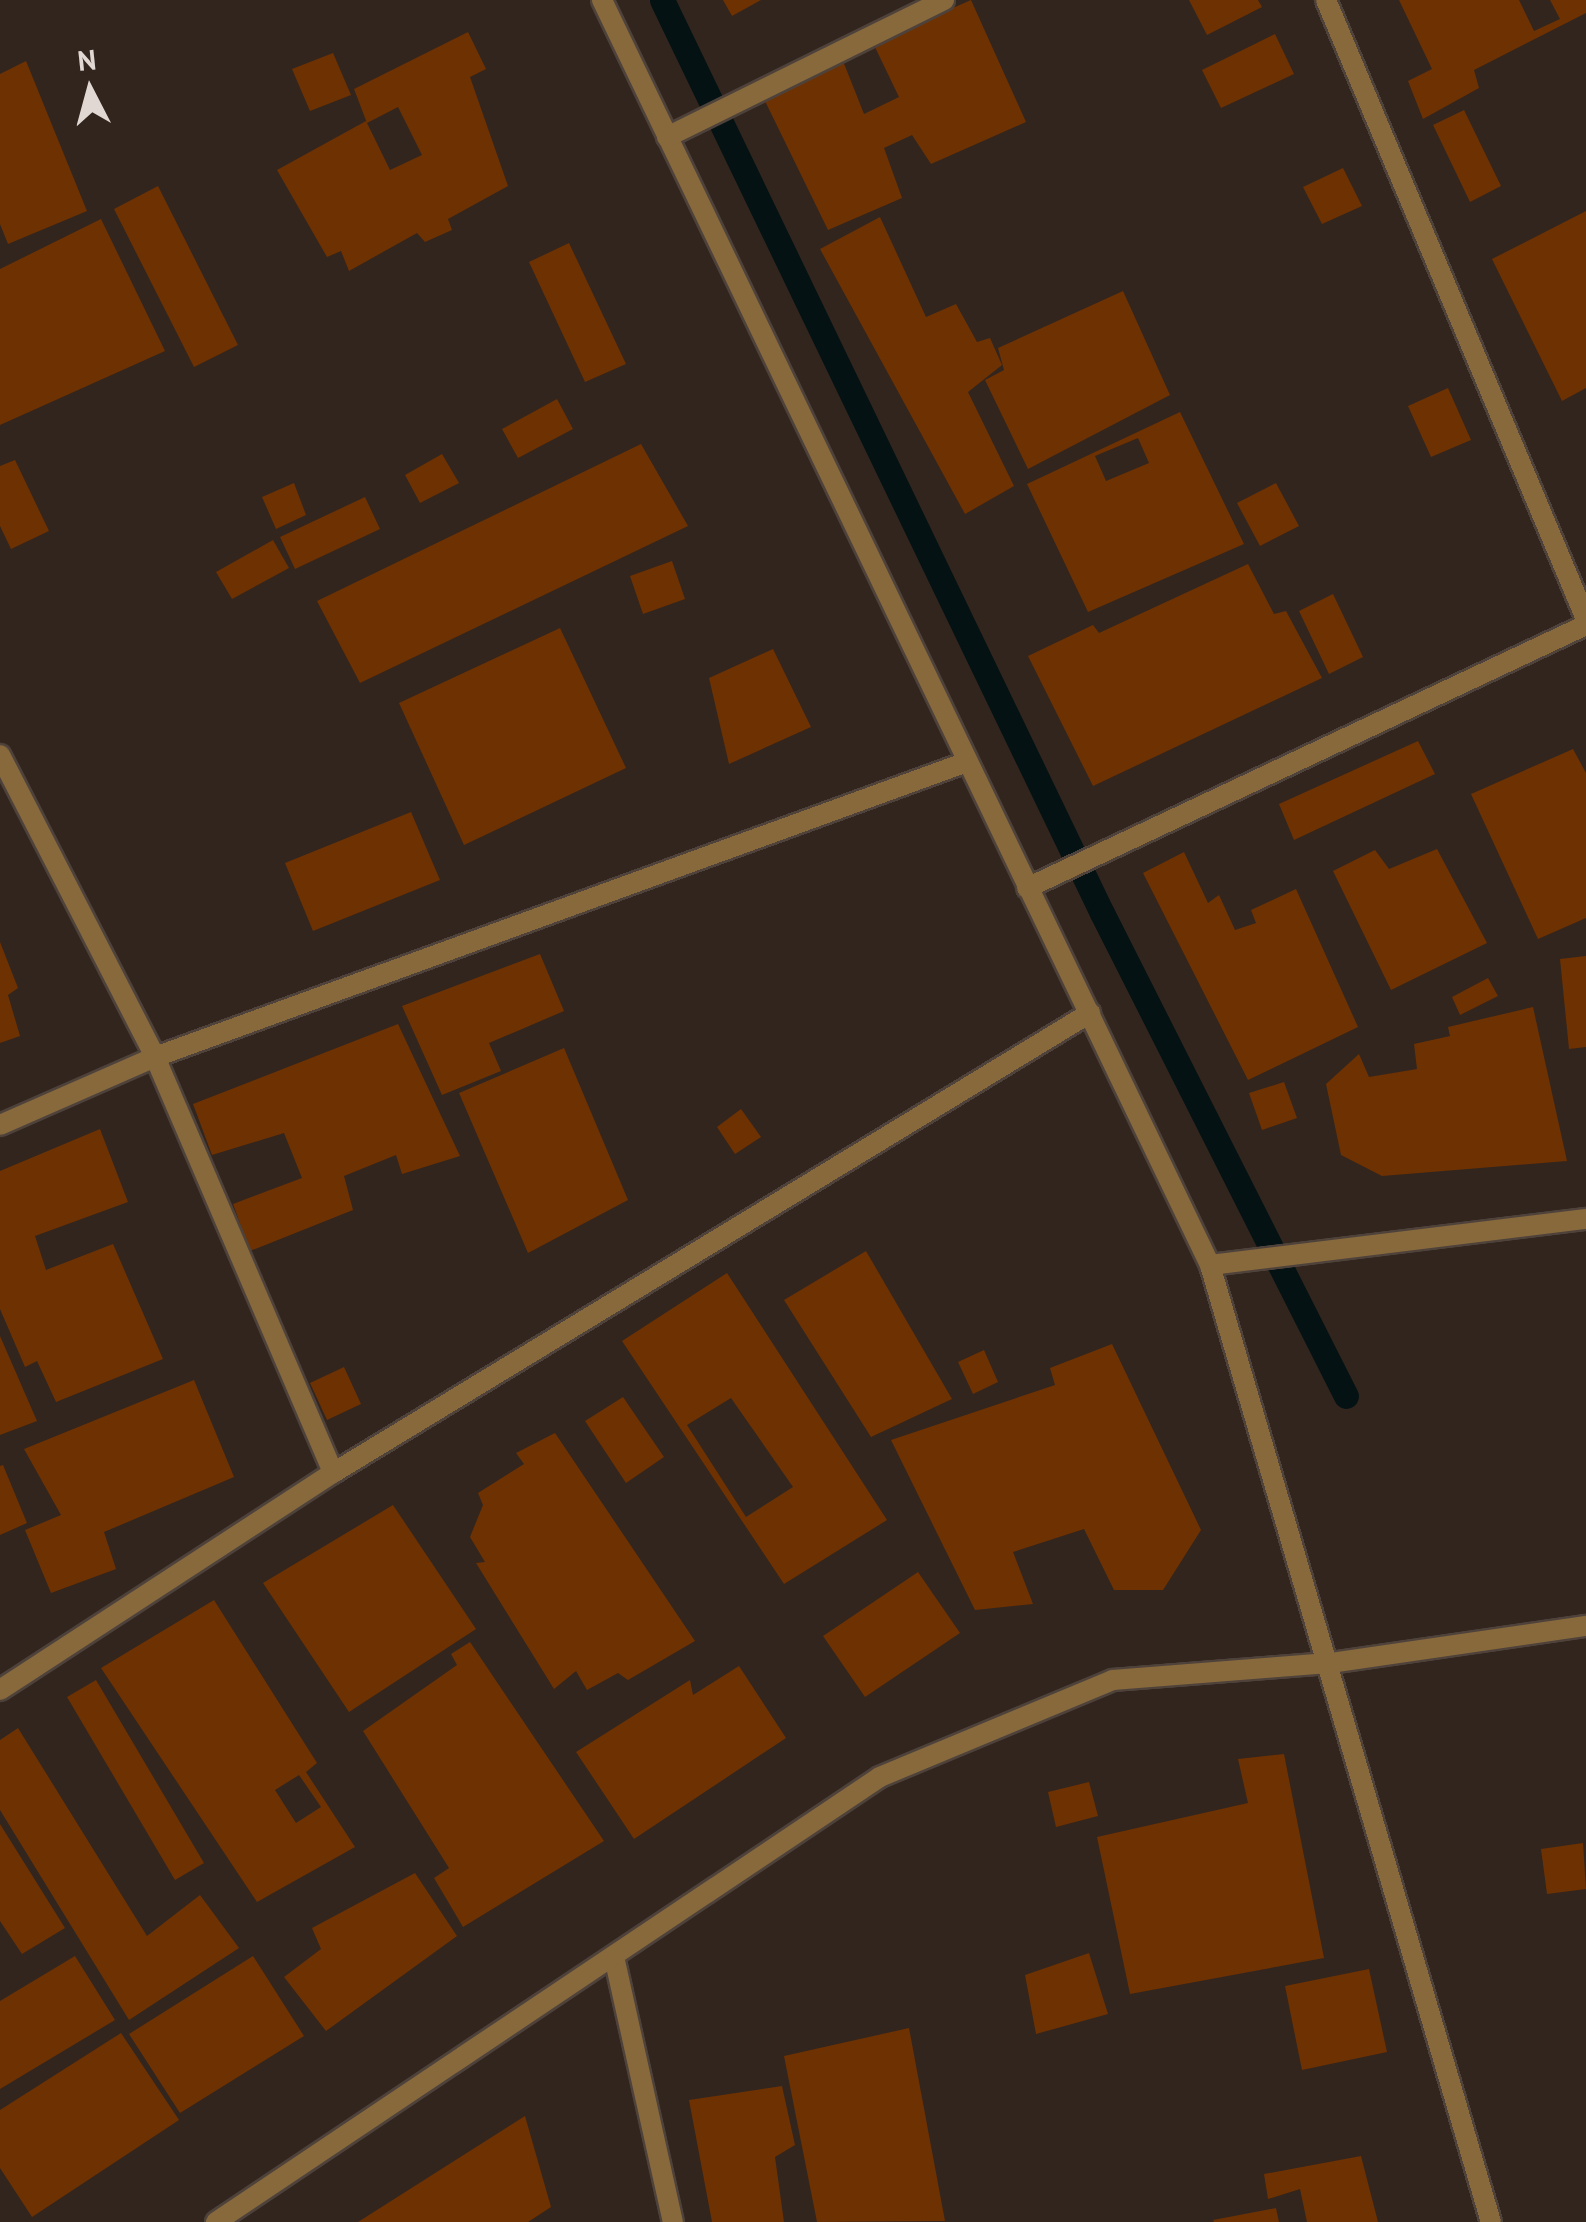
<!DOCTYPE html>
<style>
body{margin:0}
#map{position:relative;width:1586px;height:2222px;overflow:hidden;background:#32251e;font-family:"PT Sans",sans-serif}
div>[style]{position:absolute}
.stream>*{height:25px;margin:-12.5px;padding:0 12.5px;transform-origin:12.5px;border-radius:12.5px;background:#051214}
.building>*{inset:0;background:#6e3102}
.roads{filter:drop-shadow(2px 0 #4e423b) drop-shadow(-2px 0 #4e423b) drop-shadow(0 2px #4e423b) drop-shadow(0 -2px #4e423b)}
.minor>*{height:20px;margin:-10px;padding:0 10px;transform-origin:10px;border-radius:10px;background:#87693c}
span{translate:-50% -50%;white-space:nowrap;text-align:center;line-height:1.15;-webkit-text-stroke:10px #32251e;paint-order:stroke}
.north{position:absolute;left:40px;top:40px;width:100px;height:100px;-webkit-text-stroke:8px #32251e;paint-order:stroke;rotate:354deg;font-size:28px;font-weight:700;line-height:40px;text-align:center;color:#e1d8d3}
.north::after{content:'';display:block;margin:auto;width:35px;height:45px;background:#e1d8d3;clip-path:polygon(50% 0,100% 100%,50% 72%,0 100%)}
</style>
<div id="map">
<div class="stream">
<i style="left:662px;top:0;width:1013px;rotate:64.27deg"></i>
<i style="left:1102px;top:913px;width:541px;rotate:63.2deg"></i>
</div>
<div class="building">
<i style="clip-path:polygon(723px 0,761px 0,732px 16px)"></i>
<i style="clip-path:polygon(971px 0,1026px 122px,931px 164px,912px 135px,884px 148px,902px 198px,828px 230px,764px 99px,843px 61px,864px 114px,899px 97px,873px 43px)"></i>
<i style="clip-path:polygon(1189px 0,1258px 0,1262px 7px,1207px 35px)"></i>
<i style="clip-path:polygon(1399px 0,1519px 0,1534px 31px,1560px 19px,1550px 0,1586px 0,1586px 13px,1474px 70px,1479px 88px,1423px 119px,1408px 81px,1432px 69px)"></i>
<i style="clip-path:polygon(468px 32px,486px 69px,470px 77px,508px 186px,448px 219px,452px 230px,425px 242px,417px 233px,349px 271px,341px 251px,327px 257px,277px 170px,366px 121px,390px 170px,422px 155px,398px 107px,367px 123px,354px 89px)"></i>
<i style="clip-path:polygon(1275px 34px,1294px 74px,1221px 108px,1202px 70px)"></i>
<i style="clip-path:polygon(333px 53px,351px 95px,310px 111px,292px 69px)"></i>
<i style="clip-path:polygon(26px 61px,87px 211px,8px 244px,0 224px,0 74px)"></i>
<i style="clip-path:polygon(1464px 110px,1501px 186px,1470px 202px,1433px 125px)"></i>
<i style="clip-path:polygon(1343px 168px,1362px 206px,1322px 224px,1303px 187px)"></i>
<i style="clip-path:polygon(158px 186px,238px 345px,194px 367px,114px 209px)"></i>
<i style="clip-path:polygon(1586px 211px,1586px 388px,1562px 401px,1492px 259px)"></i>
<i style="clip-path:polygon(880px 217px,926px 317px,956px 304px,977px 342px,990px 338px,1002px 365px,968px 392px,1014px 486px,965px 514px,820px 249px)"></i>
<i style="clip-path:polygon(101px 219px,165px 351px,0 425px,0 269px)"></i>
<i style="clip-path:polygon(569px 243px,626px 364px,585px 382px,529px 262px)"></i>
<i style="clip-path:polygon(1123px 291px,1170px 395px,1028px 469px,985px 380px,1004px 370px,998px 348px)"></i>
<i style="clip-path:polygon(1448px 388px,1471px 440px,1431px 457px,1408px 406px)"></i>
<i style="clip-path:polygon(557px 399px,573px 429px,518px 458px,502px 429px)"></i>
<i style="clip-path:polygon(evenodd,1180px 412px,1244px 544px,1088px 612px,1027px 484px,1180px 412px,1138px 438px,1149px 463px,1106px 481px,1095px 456px,1138px 438px)"></i>
<i style="clip-path:polygon(641px 444px,688px 526px,360px 683px,317px 601px)"></i>
<i style="clip-path:polygon(442px 454px,459px 483px,420px 503px,405px 475px)"></i>
<i style="clip-path:polygon(15px 460px,49px 531px,11px 549px,0 526px,0 466px)"></i>
<i style="clip-path:polygon(294px 483px,306px 515px,276px 529px,262px 497px)"></i>
<i style="clip-path:polygon(1276px 483px,1299px 526px,1260px 546px,1237px 503px)"></i>
<i style="clip-path:polygon(365px 497px,380px 529px,295px 569px,280px 537px)"></i>
<i style="clip-path:polygon(273px 540px,289px 568px,232px 599px,216px 572px)"></i>
<i style="clip-path:polygon(672px 561px,685px 599px,643px 614px,630px 576px)"></i>
<i style="clip-path:polygon(1248px 564px,1274px 614px,1286px 611px,1322px 678px,1093px 786px,1028px 656px,1093px 625px,1099px 633px)"></i>
<i style="clip-path:polygon(1333px 594px,1363px 657px,1329px 674px,1299px 611px)"></i>
<i style="clip-path:polygon(560px 628px,626px 768px,464px 845px,399px 703px)"></i>
<i style="clip-path:polygon(773px 649px,811px 727px,729px 764px,709px 678px)"></i>
<i style="clip-path:polygon(1418px 741px,1435px 774px,1294px 840px,1279px 804px)"></i>
<i style="clip-path:polygon(1573px 749px,1586px 773px,1586px 918px,1538px 939px,1471px 794px)"></i>
<i style="clip-path:polygon(411px 812px,440px 880px,313px 931px,285px 863px)"></i>
<i style="clip-path:polygon(1437px 849px,1487px 943px,1391px 990px,1333px 871px,1375px 850px,1389px 869px)"></i>
<i style="clip-path:polygon(1184px 852px,1208px 903px,1219px 895px,1235px 930px,1256px 923px,1251px 910px,1296px 889px,1358px 1027px,1248px 1080px,1143px 873px)"></i>
<i style="clip-path:polygon(0 942px,18px 988px,8px 995px,20px 1036px,0 1043px)"></i>
<i style="clip-path:polygon(540px 954px,564px 1011px,489px 1043px,501px 1071px,442px 1095px,402px 1006px)"></i>
<i style="clip-path:polygon(1586px 956px,1586px 1047px,1569px 1049px,1560px 959px)"></i>
<i style="clip-path:polygon(1488px 978px,1498px 996px,1460px 1015px,1452px 997px)"></i>
<i style="clip-path:polygon(1533px 1007px,1567px 1161px,1382px 1176px,1341px 1155px,1326px 1084px,1359px 1054px,1369px 1077px,1417px 1069px,1414px 1044px,1450px 1036px,1448px 1027px)"></i>
<i style="clip-path:polygon(398px 1024px,460px 1156px,402px 1174px,396px 1155px,344px 1176px,353px 1210px,250px 1251px,233px 1204px,302px 1178px,284px 1133px,212px 1155px,193px 1104px)"></i>
<i style="clip-path:polygon(564px 1048px,628px 1200px,528px 1253px,459px 1093px)"></i>
<i style="clip-path:polygon(1284px 1082px,1297px 1118px,1262px 1130px,1249px 1093px)"></i>
<i style="clip-path:polygon(741px 1109px,761px 1137px,735px 1154px,717px 1127px)"></i>
<i style="clip-path:polygon(100px 1129px,128px 1202px,35px 1236px,46px 1270px,113px 1244px,163px 1359px,56px 1402px,37px 1361px,25px 1367px,0 1309px,0 1171px)"></i>
<i style="clip-path:polygon(866px 1251px,952px 1399px,871px 1437px,784px 1300px)"></i>
<i style="clip-path:polygon(evenodd,727px 1273px,887px 1520px,784px 1584px,622px 1341px,727px 1273px,731px 1398px,793px 1487px,746px 1517px,687px 1425px,731px 1398px)"></i>
<i style="clip-path:polygon(0 1336px,37px 1421px,0 1435px)"></i>
<i style="clip-path:polygon(1112px 1344px,1201px 1530px,1163px 1590px,1114px 1590px,1084px 1529px,1013px 1552px,1033px 1604px,975px 1610px,891px 1440px,1055px 1385px,1050px 1368px)"></i>
<i style="clip-path:polygon(984px 1350px,998px 1382px,973px 1394px,958px 1362px)"></i>
<i style="clip-path:polygon(344px 1367px,361px 1404px,327px 1420px,310px 1383px)"></i>
<i style="clip-path:polygon(194px 1380px,234px 1477px,104px 1532px,116px 1569px,51px 1593px,25px 1530px,61px 1515px,24px 1449px)"></i>
<i style="clip-path:polygon(623px 1397px,664px 1457px,626px 1483px,585px 1421px)"></i>
<i style="clip-path:polygon(555px 1433px,695px 1641px,628px 1680px,618px 1673px,587px 1690px,576px 1671px,554px 1689px,476px 1563px,485px 1562px,470px 1537px,483px 1505px,478px 1493px,524px 1464px,516px 1453px)"></i>
<i style="clip-path:polygon(3px 1465px,27px 1523px,0 1535px,0 1466px)"></i>
<i style="clip-path:polygon(393px 1505px,476px 1629px,349px 1712px,263px 1583px)"></i>
<i style="clip-path:polygon(918px 1572px,960px 1633px,865px 1697px,823px 1636px)"></i>
<i style="clip-path:polygon(evenodd,214px 1600px,317px 1763px,306px 1772px,355px 1847px,257px 1902px,101px 1668px,214px 1600px,299px 1775px,321px 1807px,296px 1823px,275px 1790px,299px 1775px)"></i>
<i style="clip-path:polygon(470px 1642px,604px 1841px,463px 1927px,434px 1878px,449px 1868px,363px 1731px,457px 1665px,451px 1654px)"></i>
<i style="clip-path:polygon(739px 1666px,786px 1738px,634px 1839px,576px 1752px,690px 1680px,693px 1695px)"></i>
<i style="clip-path:polygon(96px 1680px,204px 1863px,175px 1880px,67px 1697px)"></i>
<i style="clip-path:polygon(18px 1728px,147px 1936px,200px 1895px,239px 1948px,129px 2020px,0 1810px,0 1740px)"></i>
<i style="clip-path:polygon(1284px 1754px,1324px 1958px,1130px 1994px,1097px 1837px,1248px 1803px,1238px 1759px)"></i>
<i style="clip-path:polygon(1089px 1782px,1098px 1816px,1056px 1827px,1048px 1792px)"></i>
<i style="clip-path:polygon(0 1824px,65px 1928px,22px 1954px,0 1921px)"></i>
<i style="clip-path:polygon(1583px 1843px,1586px 1889px,1547px 1894px,1541px 1849px)"></i>
<i style="clip-path:polygon(415px 1873px,457px 1936px,326px 2031px,284px 1977px,321px 1949px,312px 1928px)"></i>
<i style="clip-path:polygon(1089px 1953px,1108px 2014px,1036px 2034px,1025px 1975px)"></i>
<i style="clip-path:polygon(75px 1956px,115px 2020px,0 2089px,0 2001px)"></i>
<i style="clip-path:polygon(253px 1956px,304px 2036px,180px 2113px,129px 2034px)"></i>
<i style="clip-path:polygon(1369px 1969px,1387px 2052px,1302px 2070px,1285px 1986px)"></i>
<i style="clip-path:polygon(909px 2028px,945px 2221px,817px 2222px,784px 2056px)"></i>
<i style="clip-path:polygon(121px 2033px,179px 2120px,32px 2217px,0 2168px,0 2110px)"></i>
<i style="clip-path:polygon(782px 2086px,795px 2145px,775px 2157px,784px 2222px,712px 2222px,689px 2100px)"></i>
<i style="clip-path:polygon(525px 2116px,551px 2207px,528px 2222px,358px 2222px)"></i>
<i style="clip-path:polygon(1361px 2156px,1378px 2222px,1307px 2222px,1300px 2189px,1268px 2199px,1264px 2174px)"></i>
<i style="clip-path:polygon(1276px 2208px,1279px 2222px,1214px 2222px,1213px 2220px)"></i>
</div>
<div class="roads">
<div class="minor">
<i style="left:602px;top:0;width:1404px;rotate:64.33deg"></i>
<i style="left:1210px;top:1265px;width:997px;rotate:73.64deg"></i>
<i style="left:1326px;top:0;width:671px;rotate:67.22deg"></i>
<i style="left:667px;top:137px;width:309px;rotate:-26.3deg"></i>
<i style="left:0;top:755px;width:339px;rotate:62.8deg"></i>
<i style="left:155px;top:1057px;width:452px;rotate:66.8deg"></i>
<i style="left:1027px;top:888px;width:618px;rotate:-25.2deg"></i>
<i style="left:0;top:1125px;width:169px;rotate:-23.7deg"></i>
<i style="left:155px;top:1057px;width:861px;rotate:-19.97deg"></i>
<i style="left:1210px;top:1265px;width:379px;rotate:-7deg"></i>
<i style="left:0;top:1690px;width:397px;rotate:-33.1deg"></i>
<i style="left:333px;top:1473px;width:886px;rotate:-31.29deg"></i>
<i style="left:615px;top:1961px;width:267px;rotate:77.5deg"></i>
<i style="left:216px;top:2222px;width:799px;rotate:-33.83deg"></i>
<i style="left:880px;top:1777px;width:252px;rotate:-22.6deg"></i>
<i style="left:1113px;top:1680px;width:219px;rotate:-4.5deg"></i>
<i style="left:1331px;top:1663px;width:258px;rotate:-8.3deg"></i>
</div>
</div>
<div class="north">N</div>
</div>
